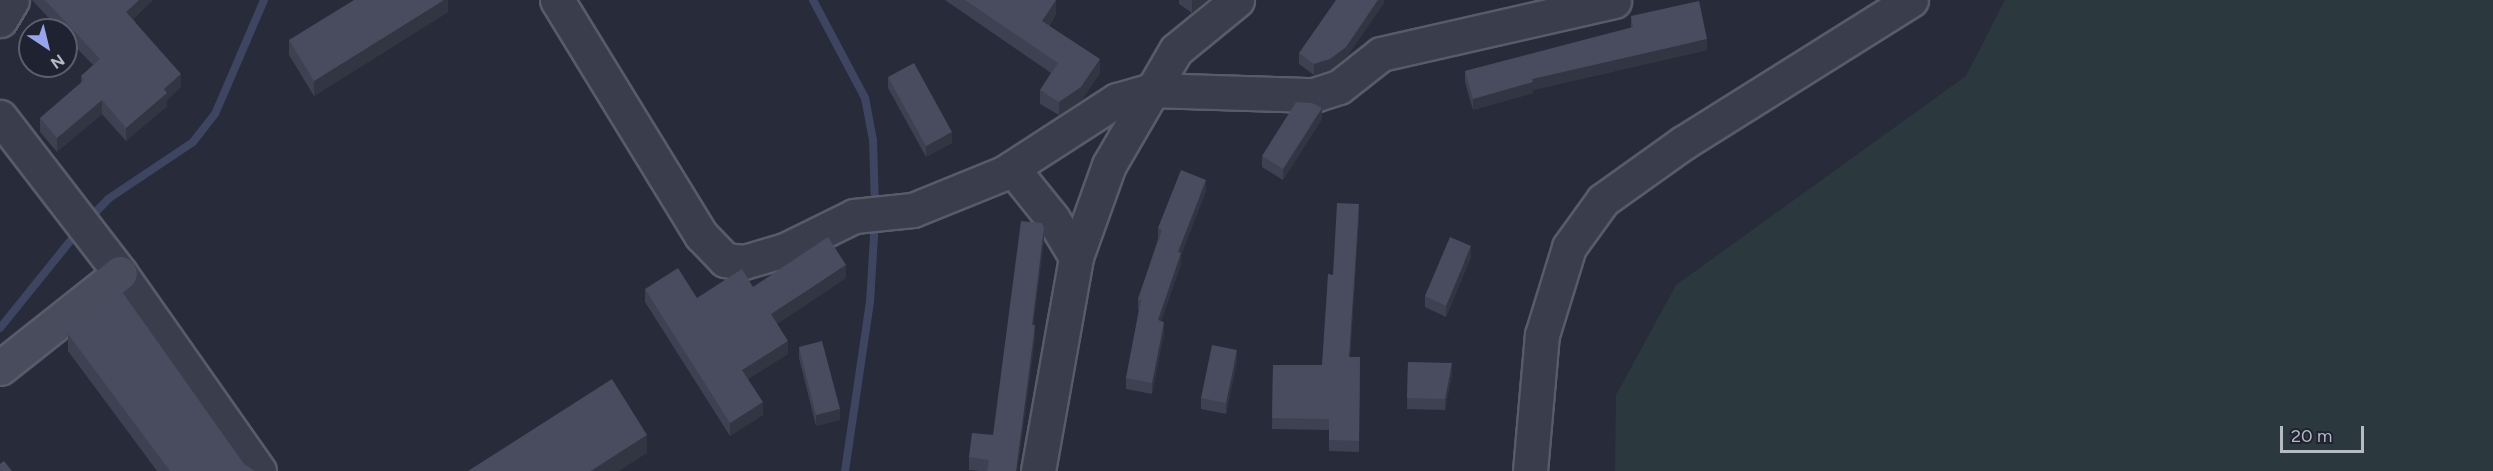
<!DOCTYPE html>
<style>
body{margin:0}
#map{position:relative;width:2493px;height:471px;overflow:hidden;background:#272b3a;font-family:Figtree,sans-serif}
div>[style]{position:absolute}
.green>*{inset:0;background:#2b393e}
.stream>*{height:8px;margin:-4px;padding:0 4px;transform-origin:4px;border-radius:4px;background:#3e4561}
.roads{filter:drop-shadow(2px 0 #585b69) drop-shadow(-2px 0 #585b69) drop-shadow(0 2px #585b69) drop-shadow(0 -2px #585b69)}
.street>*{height:33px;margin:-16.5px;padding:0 16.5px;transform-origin:16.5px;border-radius:16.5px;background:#3a3d4b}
.secondary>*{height:33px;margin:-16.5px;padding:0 16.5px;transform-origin:16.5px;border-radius:16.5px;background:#494c5d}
.wall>*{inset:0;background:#3e4151}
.shaded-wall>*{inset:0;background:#323542}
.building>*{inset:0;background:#484c5e}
span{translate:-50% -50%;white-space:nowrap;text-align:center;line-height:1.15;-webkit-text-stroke:4.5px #1f2230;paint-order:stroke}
.north{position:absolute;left:18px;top:18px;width:60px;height:60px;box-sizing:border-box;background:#1f2230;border:2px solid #5b5e6c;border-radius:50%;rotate:145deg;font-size:16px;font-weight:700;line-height:24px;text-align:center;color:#b6b9c6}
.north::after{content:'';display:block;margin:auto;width:21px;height:27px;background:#96a4eb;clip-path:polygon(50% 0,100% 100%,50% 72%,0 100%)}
.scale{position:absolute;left:2280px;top:426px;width:84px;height:27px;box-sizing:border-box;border:3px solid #b6b9c6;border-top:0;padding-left:8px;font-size:18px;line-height:21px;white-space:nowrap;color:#b6b9c6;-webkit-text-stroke:4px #1f2230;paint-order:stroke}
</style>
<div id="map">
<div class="green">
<i style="clip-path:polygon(2005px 0,2493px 0,2493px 471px,1615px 471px,1616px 395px,1676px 285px,1966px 76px)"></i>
</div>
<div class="stream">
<i style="left:813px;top:0;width:111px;rotate:62deg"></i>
<i style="left:865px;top:98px;width:43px;rotate:79.2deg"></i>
<i style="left:873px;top:140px;width:68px;rotate:88.3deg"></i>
<i style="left:88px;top:220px;width:29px;rotate:-46deg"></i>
<i style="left:108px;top:199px;width:102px;rotate:-33.8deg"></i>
<i style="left:193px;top:142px;width:36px;rotate:-52deg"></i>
<i style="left:215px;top:114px;width:124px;rotate:-66.7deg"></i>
<i style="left:0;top:328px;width:127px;rotate:-51.1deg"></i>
<i style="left:845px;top:471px;width:171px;rotate:-81.6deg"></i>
<i style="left:870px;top:302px;width:81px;rotate:-86.5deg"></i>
</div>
<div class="roads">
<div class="street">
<i style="left:557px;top:0;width:276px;rotate:58.5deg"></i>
<i style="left:701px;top:235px;width:35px;rotate:46deg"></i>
<i style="left:725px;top:260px;width:19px;rotate:6deg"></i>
<i style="left:744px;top:262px;width:43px;rotate:-16.3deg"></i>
<i style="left:785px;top:250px;width:77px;rotate:-26.2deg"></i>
<i style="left:854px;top:216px;width:59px;rotate:-5.8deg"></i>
<i style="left:913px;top:210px;width:98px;rotate:-22.1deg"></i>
<i style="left:1004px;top:173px;width:135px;rotate:-32.9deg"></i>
<i style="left:1117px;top:100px;width:35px;rotate:-16deg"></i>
<i style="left:1151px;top:90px;width:163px;rotate:1.8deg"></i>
<i style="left:1314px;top:95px;width:26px;rotate:-18deg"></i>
<i style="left:1339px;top:87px;width:53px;rotate:-38.2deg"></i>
<i style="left:1381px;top:54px;width:239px;rotate:-12.8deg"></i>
<i style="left:0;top:20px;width:23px;rotate:-59deg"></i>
<i style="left:0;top:117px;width:197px;rotate:52.4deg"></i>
<i style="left:120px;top:273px;width:242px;rotate:54.9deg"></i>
<i style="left:1012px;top:168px;width:65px;rotate:51.2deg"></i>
<i style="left:1053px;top:219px;width:44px;rotate:58.8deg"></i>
<i style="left:1038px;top:471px;width:217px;rotate:-79.9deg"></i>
<i style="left:1076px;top:257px;width:98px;rotate:-70.3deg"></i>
<i style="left:1109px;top:165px;width:133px;rotate:-59.8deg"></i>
<i style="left:1176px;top:50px;width:79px;rotate:-39.3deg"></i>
<i style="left:1530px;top:471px;width:137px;rotate:-85deg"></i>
<i style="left:1542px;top:335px;width:92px;rotate:-72.9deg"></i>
<i style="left:1569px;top:247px;width:58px;rotate:-54.1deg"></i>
<i style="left:1603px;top:200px;width:98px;rotate:-35.5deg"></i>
<i style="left:1683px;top:143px;width:269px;rotate:-32.1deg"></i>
</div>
<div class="secondary">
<i style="left:0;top:368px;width:153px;rotate:-38.4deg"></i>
</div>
</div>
<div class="wall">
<i style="clip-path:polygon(32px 0,153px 0,133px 19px,181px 87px,167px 100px,167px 106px,126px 141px,102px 114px,57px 152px,40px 132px,40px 118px,81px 83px,81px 76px,93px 65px,66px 37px,66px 30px,60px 30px)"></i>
<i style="clip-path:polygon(448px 0,448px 12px,314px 96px,289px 55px,289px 40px)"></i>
<i style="clip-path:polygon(945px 0,1056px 0,1056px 14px,1049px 26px,1100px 73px,1081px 101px,1059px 115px,1040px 104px,1040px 90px,1051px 73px)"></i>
<i style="clip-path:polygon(1179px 0,1208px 0,1192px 13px,1179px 4px)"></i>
<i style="clip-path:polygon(1384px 0,1384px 3px,1346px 58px,1330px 70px,1314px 75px,1299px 64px,1299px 53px)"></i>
<i style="clip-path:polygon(1631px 16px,1707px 50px,1533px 90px,1533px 93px,1473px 110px,1465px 82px,1465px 71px,1631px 28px)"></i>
<i style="clip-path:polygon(888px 77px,952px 143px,926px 157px,888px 88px)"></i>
<i style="clip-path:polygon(1322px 119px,1283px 180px,1262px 167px,1262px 156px)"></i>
<i style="clip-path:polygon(1206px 191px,1181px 255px,1181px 264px,1161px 321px,1164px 333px,1152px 394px,1126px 389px,1126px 378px,1139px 310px,1138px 310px,1138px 299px,1158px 239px,1158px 228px)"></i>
<i style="clip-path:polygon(1359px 215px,1350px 357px,1360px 357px,1359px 452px,1329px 451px,1329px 430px,1272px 429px,1273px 365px,1322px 365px,1333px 275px)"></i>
<i style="clip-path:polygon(1044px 240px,1033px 325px,1035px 338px,1017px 471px,980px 471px,969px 470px,969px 457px,993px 435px)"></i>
<i style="clip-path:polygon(1471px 257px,1446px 317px,1425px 307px,1425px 296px)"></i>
<i style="clip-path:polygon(846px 278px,777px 324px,788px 354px,748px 379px,763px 415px,730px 436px,645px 302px,645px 289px,697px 298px,753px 287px)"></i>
<i style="clip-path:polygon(68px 334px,244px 464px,255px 471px,157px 471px,68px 351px)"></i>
<i style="clip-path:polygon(799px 347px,840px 420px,816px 426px,799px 358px)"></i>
<i style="clip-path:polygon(1237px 361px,1226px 414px,1201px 409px,1201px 398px)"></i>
<i style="clip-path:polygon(1408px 362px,1452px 374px,1445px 410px,1407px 409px)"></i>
</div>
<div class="shaded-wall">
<i style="clip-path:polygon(139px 0,153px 0,126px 25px,126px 12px)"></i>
<i style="clip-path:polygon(444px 0,448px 0,448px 12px,314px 96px,314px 81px)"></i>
<i style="clip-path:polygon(1056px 0,1056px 14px,1042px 35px,1042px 21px)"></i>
<i style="clip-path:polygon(1192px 0,1208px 0,1192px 13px)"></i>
<i style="clip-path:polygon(1378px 0,1384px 0,1384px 3px,1346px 58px,1330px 70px,1314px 75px,1314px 64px)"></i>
<i style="clip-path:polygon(1707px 39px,1707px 50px,1533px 90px,1533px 93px,1473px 110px,1473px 99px,1532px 79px)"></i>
<i style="clip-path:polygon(1100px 59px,1100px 73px,1081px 101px,1059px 115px,1059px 102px)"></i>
<i style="clip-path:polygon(181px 74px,181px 87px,167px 100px,167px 106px,126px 141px,126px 128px,164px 89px)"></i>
<i style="clip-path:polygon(102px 100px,102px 114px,57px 152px,57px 138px)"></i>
<i style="clip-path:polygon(1322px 108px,1322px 119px,1283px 180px,1283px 169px)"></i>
<i style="clip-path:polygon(952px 132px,952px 143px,926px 157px,926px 146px)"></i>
<i style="clip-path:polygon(1206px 180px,1206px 191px,1181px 255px,1181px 264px,1158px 331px,1158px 320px,1178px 252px)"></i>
<i style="clip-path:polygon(1359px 204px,1359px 215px,1349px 368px,1349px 357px)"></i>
<i style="clip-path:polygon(1044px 228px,1044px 240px,1032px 338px,1032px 325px)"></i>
<i style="clip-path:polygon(1471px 246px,1471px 257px,1446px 317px,1446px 306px)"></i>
<i style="clip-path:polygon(846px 265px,846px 278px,771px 328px,771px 314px)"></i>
<i style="clip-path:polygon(1164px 322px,1164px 333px,1152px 394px,1152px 383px)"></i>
<i style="clip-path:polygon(1035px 325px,1035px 338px,1017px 471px,1016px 471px)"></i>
<i style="clip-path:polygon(788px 341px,788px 354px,742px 383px,742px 370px)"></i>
<i style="clip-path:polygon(1237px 350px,1237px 361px,1226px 414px,1226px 403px)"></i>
<i style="clip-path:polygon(1452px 363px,1452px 374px,1445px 410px,1445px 399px)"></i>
<i style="clip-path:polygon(763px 402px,763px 415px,730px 436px,730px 423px)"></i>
<i style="clip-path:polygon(840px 409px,840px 420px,816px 426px,816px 415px)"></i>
<i style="clip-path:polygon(647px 435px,647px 453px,619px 471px,591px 471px)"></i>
</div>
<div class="building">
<i style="clip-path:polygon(45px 0,139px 0,126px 12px,181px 74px,164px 89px,167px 93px,126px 128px,102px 100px,57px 138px,40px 118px,84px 80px,81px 76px,100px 59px)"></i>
<i style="clip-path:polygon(354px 0,444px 0,314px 81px,289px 40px)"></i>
<i style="clip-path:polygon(965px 0,1056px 0,1042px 21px,1100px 59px,1081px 87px,1059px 102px,1040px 90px,1058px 63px)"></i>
<i style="clip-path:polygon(1336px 0,1378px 0,1346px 47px,1330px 59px,1314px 64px,1299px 53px)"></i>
<i style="clip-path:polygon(1699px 1px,1707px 39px,1532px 79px,1533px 82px,1473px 99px,1465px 71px,1633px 27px,1631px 16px)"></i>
<i style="clip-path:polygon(914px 63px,952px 132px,926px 146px,888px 77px)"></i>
<i style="clip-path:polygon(1296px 102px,1312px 103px,1322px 108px,1283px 169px,1262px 156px)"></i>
<i style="clip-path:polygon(1181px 170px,1206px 180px,1178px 252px,1181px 253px,1158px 320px,1164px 322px,1152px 383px,1126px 378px,1141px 300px,1138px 299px,1162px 230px,1158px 228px)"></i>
<i style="clip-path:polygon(1337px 203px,1359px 204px,1349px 357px,1360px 357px,1359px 441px,1329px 440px,1329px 419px,1272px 418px,1273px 365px,1322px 365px,1328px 274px,1333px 275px)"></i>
<i style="clip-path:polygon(1021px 221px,1042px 223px,1044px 228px,1032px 325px,1035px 325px,1016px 471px,987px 471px,989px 460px,969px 457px,972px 433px,993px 435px)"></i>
<i style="clip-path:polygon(828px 237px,846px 265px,771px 314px,788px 341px,742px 370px,763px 402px,730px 423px,645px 289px,678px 268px,697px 298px,742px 269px,753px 287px)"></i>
<i style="clip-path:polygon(1450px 237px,1471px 246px,1446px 306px,1425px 296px)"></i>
<i style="clip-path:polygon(123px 293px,244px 464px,255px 471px,170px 471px,68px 334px)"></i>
<i style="clip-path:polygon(822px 341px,840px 409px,816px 415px,799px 347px)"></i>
<i style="clip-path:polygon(1212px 345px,1237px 350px,1226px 403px,1201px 398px)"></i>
<i style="clip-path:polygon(1408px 362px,1452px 363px,1445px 399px,1407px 398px)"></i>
<i style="clip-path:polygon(612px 379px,647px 435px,591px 471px,468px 471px)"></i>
<i style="clip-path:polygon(4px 461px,12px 471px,0 471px,0 464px)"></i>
</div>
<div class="north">N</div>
<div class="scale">20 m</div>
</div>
